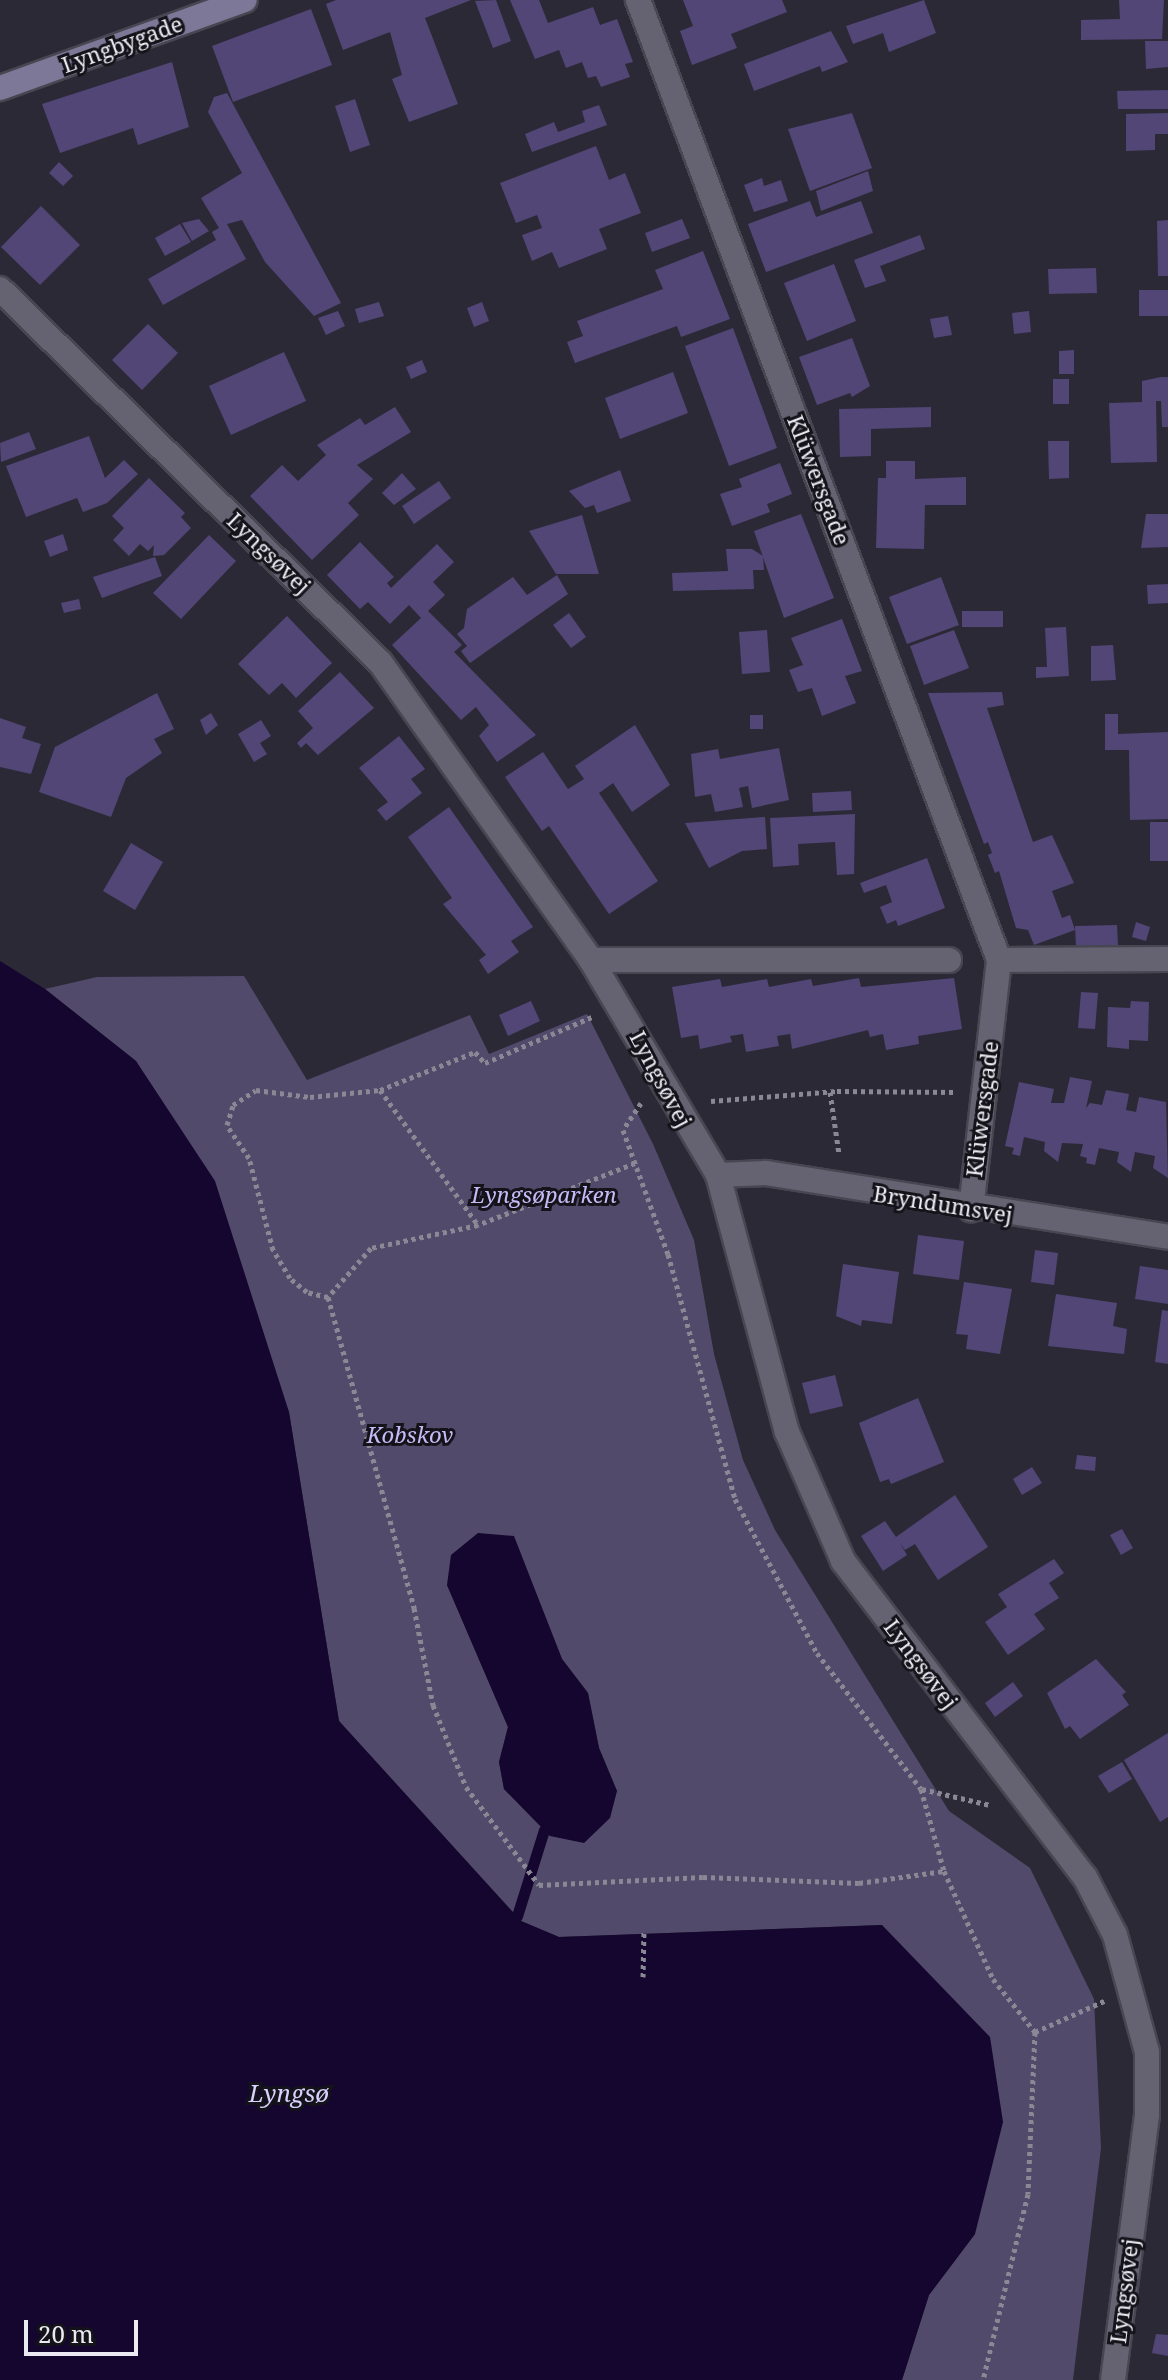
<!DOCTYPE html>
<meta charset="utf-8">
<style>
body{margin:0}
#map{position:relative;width:1168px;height:2380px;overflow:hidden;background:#2c2937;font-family:"Noto Serif",serif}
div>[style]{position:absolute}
.green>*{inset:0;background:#514a6b}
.water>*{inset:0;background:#14062f}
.stream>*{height:11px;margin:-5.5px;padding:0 5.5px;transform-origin:5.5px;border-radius:5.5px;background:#14062f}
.building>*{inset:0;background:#514675}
.path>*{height:5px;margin-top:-2.5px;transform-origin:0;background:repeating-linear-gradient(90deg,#8a8894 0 4px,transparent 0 8px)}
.roads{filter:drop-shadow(2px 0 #484651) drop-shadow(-2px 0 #484651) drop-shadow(0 2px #484651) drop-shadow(0 -2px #484651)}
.street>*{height:24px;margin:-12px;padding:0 12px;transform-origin:12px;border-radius:12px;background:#656272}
.secondary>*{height:24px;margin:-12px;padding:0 12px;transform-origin:12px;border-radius:12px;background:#7e7898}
span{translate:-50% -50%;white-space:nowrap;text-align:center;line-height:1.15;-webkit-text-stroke:6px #141319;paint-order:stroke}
.street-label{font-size:22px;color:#ebeaf3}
.park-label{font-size:22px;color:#c6baf7;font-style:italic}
.water-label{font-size:24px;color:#d9d1ff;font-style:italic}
.scale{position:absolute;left:24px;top:2320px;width:114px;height:36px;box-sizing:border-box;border:4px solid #ebeaf3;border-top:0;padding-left:10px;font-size:24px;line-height:28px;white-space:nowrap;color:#ebeaf3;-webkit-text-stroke:6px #141319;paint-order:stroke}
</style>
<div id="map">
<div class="green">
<i style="clip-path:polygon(evenodd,244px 976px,307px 1080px,470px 1015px,489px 1054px,587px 1014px,653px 1144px,694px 1240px,714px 1354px,743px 1460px,775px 1530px,949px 1811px,1030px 1868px,1094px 1999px,1101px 2148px,1073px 2380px,902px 2380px,929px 2295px,975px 2234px,882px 1925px,559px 1937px,521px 1921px,339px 1721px,289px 1412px,136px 1061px,45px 989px,97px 977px,244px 976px,526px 1569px,562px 1659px,588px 1693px,599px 1748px,617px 1791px,550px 1836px,504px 1789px,499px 1762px,508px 1727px,447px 1585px,526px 1569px)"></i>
</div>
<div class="water">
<i style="clip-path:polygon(0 961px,45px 989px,136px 1061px,215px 1181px,289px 1412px,339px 1721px,521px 1921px,559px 1937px,882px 1925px,990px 2037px,1003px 2122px,975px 2234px,929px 2295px,902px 2380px,0 2380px)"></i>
<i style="clip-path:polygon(478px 1533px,514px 1536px,562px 1659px,588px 1693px,599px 1748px,617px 1791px,610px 1818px,584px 1843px,550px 1836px,504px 1789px,499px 1762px,508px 1727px,447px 1585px,451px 1555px)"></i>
</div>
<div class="stream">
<i style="left:517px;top:1916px;width:90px;rotate:-72.6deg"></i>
</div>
<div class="building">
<i style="clip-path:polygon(336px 0,471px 0,425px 18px,458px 104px,409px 122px,392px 79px,402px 75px,390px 32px,343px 50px,326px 4px)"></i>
<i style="clip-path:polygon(496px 0,511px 41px,493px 48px,475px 1px)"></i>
<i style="clip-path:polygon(510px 0,539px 0,548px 23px,593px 7px,600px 25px,617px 19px,633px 62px,625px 64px,630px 77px,601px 87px,596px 76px,588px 78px,582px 62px,566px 68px,559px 50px,535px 59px)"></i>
<i style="clip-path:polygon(683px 0,782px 0,787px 12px,731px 34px,737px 48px,692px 65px,680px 31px,693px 26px)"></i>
<i style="clip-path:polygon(924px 0,936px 33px,889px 52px,883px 33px,853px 44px,846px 26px)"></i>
<i style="clip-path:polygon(1119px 0,1164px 0,1162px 39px,1081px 40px,1081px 20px,1120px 19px)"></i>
<i style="clip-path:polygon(311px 9px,332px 65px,233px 102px,212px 46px)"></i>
<i style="clip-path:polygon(831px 31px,848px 62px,822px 72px,820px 66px,754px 91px,744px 64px)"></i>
<i style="clip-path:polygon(1145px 41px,1168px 41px,1168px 67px,1146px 69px)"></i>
<i style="clip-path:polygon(172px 62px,189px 127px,138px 145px,133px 128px,60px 153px,42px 104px)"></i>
<i style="clip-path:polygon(1168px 90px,1168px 109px,1118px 109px,1117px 91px)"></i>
<i style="clip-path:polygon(227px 93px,341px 303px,314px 316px,265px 262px,242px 220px,227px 224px,246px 259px,163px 305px,148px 279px,216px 240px,212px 232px,219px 228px,201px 198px,242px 173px,208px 112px,214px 97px)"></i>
<i style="clip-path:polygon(355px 99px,370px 145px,350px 152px,335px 106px)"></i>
<i style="clip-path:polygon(599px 105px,607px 125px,532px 152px,525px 134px,554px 122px,558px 132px,585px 122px,582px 111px)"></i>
<i style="clip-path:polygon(852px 113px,872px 168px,810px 191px,788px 129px)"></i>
<i style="clip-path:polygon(1168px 113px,1168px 134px,1155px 134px,1155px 150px,1126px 151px,1126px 114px)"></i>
<i style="clip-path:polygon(596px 146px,609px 180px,625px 173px,641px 213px,599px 229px,607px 249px,559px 268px,552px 252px,532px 261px,522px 235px,542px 228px,537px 215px,516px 223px,500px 183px)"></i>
<i style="clip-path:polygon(59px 162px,73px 176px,63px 186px,49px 173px)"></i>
<i style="clip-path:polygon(868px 171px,873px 191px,821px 211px,816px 191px)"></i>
<i style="clip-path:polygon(762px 178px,764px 186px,781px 180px,788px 201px,754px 212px,744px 185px)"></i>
<i style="clip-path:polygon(810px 201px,816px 217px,861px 201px,873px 233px,766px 272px,748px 224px)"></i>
<i style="clip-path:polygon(41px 206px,80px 245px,40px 285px,1px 247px)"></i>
<i style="clip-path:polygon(199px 219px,209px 231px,192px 241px,182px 223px)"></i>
<i style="clip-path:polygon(682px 219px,690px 238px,652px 252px,645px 233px)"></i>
<i style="clip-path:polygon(1168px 220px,1168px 276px,1158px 276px,1157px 221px)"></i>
<i style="clip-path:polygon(180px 224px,191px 242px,165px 256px,155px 238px)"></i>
<i style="clip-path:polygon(920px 235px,925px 249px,880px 266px,886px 281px,865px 288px,854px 260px)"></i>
<i style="clip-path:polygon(703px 251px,730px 319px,681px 337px,677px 326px,575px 363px,567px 342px,583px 336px,577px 321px,663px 289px,655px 270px)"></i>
<i style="clip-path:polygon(834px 264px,856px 321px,807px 341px,784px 283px)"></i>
<i style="clip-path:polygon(1096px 268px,1097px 293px,1049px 294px,1048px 269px)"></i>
<i style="clip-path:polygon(1139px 290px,1168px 290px,1168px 316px,1139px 316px)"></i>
<i style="clip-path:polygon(379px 302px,384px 316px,359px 323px,355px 309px)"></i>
<i style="clip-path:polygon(482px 302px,489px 321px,474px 327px,467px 308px)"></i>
<i style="clip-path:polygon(338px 311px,345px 326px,326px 335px,318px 318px)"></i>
<i style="clip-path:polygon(1029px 311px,1031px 332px,1014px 334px,1012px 313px)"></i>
<i style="clip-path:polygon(948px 316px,952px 335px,934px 338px,930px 319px)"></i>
<i style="clip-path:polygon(148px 324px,178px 353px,142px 390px,112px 360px)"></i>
<i style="clip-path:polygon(733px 328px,777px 448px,729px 466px,685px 346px)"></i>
<i style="clip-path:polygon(852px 338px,870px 386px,852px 397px,850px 393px,817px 405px,799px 357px)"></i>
<i style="clip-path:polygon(1074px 350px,1074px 374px,1059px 374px,1059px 351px)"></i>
<i style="clip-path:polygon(284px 352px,306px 401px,231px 435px,209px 386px)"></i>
<i style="clip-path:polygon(422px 360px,427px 372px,411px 379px,406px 367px)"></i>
<i style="clip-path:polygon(673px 372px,688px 413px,620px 439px,605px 398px)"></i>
<i style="clip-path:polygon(1161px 377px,1168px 377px,1168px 427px,1162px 427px,1161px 401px,1156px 401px,1157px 462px,1111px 463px,1109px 403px,1142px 402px,1142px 381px)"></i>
<i style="clip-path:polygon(1053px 379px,1069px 379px,1069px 404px,1053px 404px)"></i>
<i style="clip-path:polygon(395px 407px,411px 432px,357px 465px,373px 479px,348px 503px,359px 515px,312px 560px,250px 496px,282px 465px,298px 481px,326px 455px,317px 445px,360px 418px,365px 425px)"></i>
<i style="clip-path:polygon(931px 407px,931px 427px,871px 429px,871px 456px,840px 457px,839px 409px)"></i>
<i style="clip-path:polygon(29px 432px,36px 449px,1px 462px,0 443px)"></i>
<i style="clip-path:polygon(89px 436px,105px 478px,124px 460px,138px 474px,107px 503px,83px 512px,77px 498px,26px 517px,6px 466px)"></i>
<i style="clip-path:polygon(1048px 441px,1069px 441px,1069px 478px,1049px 479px)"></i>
<i style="clip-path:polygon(886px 461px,915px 461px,915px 479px,966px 477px,966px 505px,925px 505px,924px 549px,876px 548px,878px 478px,886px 478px)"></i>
<i style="clip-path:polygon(780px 463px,792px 494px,767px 504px,770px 512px,732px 526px,720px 494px,742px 487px,739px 479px)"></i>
<i style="clip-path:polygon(620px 470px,631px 501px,597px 513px,594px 505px,585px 508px,569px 491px)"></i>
<i style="clip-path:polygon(402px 473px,416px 489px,394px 505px,382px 493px)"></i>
<i style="clip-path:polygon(149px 478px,185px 513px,181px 517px,191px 528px,164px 555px,153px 556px,154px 545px,148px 551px,140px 544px,129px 556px,113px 540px,124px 528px,112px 516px)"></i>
<i style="clip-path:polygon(439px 481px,451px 498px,414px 524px,402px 506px)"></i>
<i style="clip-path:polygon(801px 514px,834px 598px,784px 618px,754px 531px)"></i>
<i style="clip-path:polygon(1146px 514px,1168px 514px,1168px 547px,1141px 548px)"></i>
<i style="clip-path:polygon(582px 515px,599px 574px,556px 574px,529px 531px)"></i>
<i style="clip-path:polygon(63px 534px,68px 550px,50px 557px,44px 541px)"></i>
<i style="clip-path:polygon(209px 535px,236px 561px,181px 619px,153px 593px)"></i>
<i style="clip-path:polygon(360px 542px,394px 577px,387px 583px,391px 588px,437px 544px,454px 562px,433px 582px,445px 595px,428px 611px,462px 645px,454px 652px,536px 735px,497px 762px,479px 736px,489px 725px,476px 707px,461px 720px,392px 645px,421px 618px,409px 605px,390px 624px,368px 602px,360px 609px,327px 575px)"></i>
<i style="clip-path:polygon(726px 549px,752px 549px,763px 556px,764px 570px,753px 570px,754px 589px,673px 591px,672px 573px,728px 571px)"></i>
<i style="clip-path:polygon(155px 557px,162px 576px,102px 598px,93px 577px)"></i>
<i style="clip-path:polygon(557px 575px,568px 594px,470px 663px,461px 651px,467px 646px,457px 634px,464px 628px,467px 609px,513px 577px,527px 595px)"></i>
<i style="clip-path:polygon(941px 577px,959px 625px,907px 644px,889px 597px)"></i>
<i style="clip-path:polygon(1168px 584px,1168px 603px,1148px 604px,1147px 585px)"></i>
<i style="clip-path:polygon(79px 599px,81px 609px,64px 613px,61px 603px)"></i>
<i style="clip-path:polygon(962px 611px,1003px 611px,1003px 627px,962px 627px)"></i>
<i style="clip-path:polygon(569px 613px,586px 637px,571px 648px,553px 625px)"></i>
<i style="clip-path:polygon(287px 616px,332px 663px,296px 698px,282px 683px,269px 695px,238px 664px)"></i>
<i style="clip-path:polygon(842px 619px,862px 671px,845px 676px,856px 703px,822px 716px,812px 688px,798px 692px,789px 670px,803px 665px,791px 638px)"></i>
<i style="clip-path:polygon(1066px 627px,1069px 676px,1036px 678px,1036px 667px,1047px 667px,1045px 628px)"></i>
<i style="clip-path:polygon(954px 630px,969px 668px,924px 685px,910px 646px)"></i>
<i style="clip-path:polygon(739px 632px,767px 630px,770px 672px,742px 674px)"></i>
<i style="clip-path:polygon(1113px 645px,1116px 680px,1091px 681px,1091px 646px)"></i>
<i style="clip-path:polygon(340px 672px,374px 708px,318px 755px,306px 743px,301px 748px,297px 743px,313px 728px,298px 711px)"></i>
<i style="clip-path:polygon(1002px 692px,1004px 705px,987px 708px,1028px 828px,1033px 842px,1052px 835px,1074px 883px,1052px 891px,1062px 918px,1070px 915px,1075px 930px,1034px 945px,1028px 930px,1016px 928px,999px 871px,995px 873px,988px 855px,992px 853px,988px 842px,984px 844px,928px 693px)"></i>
<i style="clip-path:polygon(157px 693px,174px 729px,154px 739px,162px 753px,126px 778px,111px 817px,39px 792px,55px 747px)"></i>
<i style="clip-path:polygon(211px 713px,218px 725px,206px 735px,200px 720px)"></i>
<i style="clip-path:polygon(1105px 714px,1118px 714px,1118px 734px,1168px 732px,1168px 819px,1130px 820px,1129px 750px,1105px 750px)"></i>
<i style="clip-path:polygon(750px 715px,763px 715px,763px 729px,750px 729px)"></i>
<i style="clip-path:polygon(0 718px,26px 727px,22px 738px,41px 744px,31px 774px,0 767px)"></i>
<i style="clip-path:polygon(261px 720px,271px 736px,260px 743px,267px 754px,254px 762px,238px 734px)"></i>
<i style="clip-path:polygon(635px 725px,670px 785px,632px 812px,613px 783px,599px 793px,658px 881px,609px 914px,549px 826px,542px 831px,505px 777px,543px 752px,568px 789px,584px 779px,575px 766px)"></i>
<i style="clip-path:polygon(399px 736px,425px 769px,411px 779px,422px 793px,386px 821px,377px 810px,388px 802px,359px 768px)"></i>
<i style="clip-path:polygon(779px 748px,789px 800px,752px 808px,748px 786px,739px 788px,743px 807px,715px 812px,711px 794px,695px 797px,691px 754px,718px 749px,720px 759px)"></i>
<i style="clip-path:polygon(851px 791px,852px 810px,813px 812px,812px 793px)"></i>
<i style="clip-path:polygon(449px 807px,533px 927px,511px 941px,519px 952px,488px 974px,479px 960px,486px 955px,443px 904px,452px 898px,408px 837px)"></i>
<i style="clip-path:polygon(855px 814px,854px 874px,837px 875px,835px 842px,798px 844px,799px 865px,773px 867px,770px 818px)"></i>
<i style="clip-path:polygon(765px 817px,767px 849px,742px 851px,709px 868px,685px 823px)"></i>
<i style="clip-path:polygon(1150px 822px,1168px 822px,1168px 861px,1150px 861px)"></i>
<i style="clip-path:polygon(131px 843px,163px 862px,135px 910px,103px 891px)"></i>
<i style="clip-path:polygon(927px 858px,945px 908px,898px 926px,896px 920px,887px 924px,880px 907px,892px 902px,886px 885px,864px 893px,860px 883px)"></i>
<i style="clip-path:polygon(1136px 922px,1150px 927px,1146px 941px,1132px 937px)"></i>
<i style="clip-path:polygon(1117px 925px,1118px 945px,1076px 947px,1075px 926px)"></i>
<i style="clip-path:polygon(859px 978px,861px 987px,954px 978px,962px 1029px,918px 1036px,919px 1044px,886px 1050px,883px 1034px,870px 1037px,868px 1030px,792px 1049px,790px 1034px,777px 1036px,779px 1046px,746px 1052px,743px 1034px,730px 1036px,732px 1042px,700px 1049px,698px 1035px,681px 1038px,672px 987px,720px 979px,722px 987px,767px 979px,769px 987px,811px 979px,813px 986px)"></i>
<i style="clip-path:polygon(1081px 992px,1098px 993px,1095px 1029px,1078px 1028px)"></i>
<i style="clip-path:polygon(531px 1001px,540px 1021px,508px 1036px,499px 1015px)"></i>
<i style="clip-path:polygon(1131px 1001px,1149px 1002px,1148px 1041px,1129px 1040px,1129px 1049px,1107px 1047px,1108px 1007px,1130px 1008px)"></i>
<i style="clip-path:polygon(1070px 1077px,1092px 1081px,1086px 1108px,1090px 1103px,1102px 1105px,1106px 1090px,1129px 1094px,1126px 1110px,1136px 1112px,1139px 1097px,1166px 1102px,1168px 1178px,1153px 1168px,1155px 1156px,1135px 1152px,1131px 1172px,1117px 1162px,1119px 1152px,1099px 1148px,1095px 1165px,1086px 1163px,1087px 1158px,1080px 1156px,1083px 1144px,1062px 1143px,1058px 1162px,1044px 1151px,1045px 1142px,1024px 1137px,1020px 1156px,1012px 1154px,1014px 1148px,1005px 1146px,1019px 1082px,1054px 1089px,1051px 1103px,1064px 1103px)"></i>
<i style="clip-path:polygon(918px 1235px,964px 1241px,959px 1280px,913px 1274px)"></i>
<i style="clip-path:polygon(1035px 1250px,1058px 1253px,1054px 1285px,1031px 1282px)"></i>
<i style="clip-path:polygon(843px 1264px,899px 1272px,892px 1324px,862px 1320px,861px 1326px,836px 1316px)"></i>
<i style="clip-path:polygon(1140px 1266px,1168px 1270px,1168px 1304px,1135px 1299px)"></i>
<i style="clip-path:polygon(964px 1282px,1012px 1289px,1000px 1354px,966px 1349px,968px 1335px,956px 1334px)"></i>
<i style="clip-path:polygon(1056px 1294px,1117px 1303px,1113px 1326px,1127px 1329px,1124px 1354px,1048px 1346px)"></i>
<i style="clip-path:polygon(1162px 1310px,1168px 1311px,1168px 1364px,1155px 1362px)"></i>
<i style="clip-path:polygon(835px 1375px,843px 1406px,810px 1414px,802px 1383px)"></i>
<i style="clip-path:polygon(918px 1398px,944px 1462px,891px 1484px,889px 1479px,880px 1482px,859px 1423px)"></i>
<i style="clip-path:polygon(1077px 1455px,1096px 1457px,1095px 1471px,1075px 1469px)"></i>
<i style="clip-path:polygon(1032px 1467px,1042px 1483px,1022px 1495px,1013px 1479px)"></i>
<i style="clip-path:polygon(955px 1495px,988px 1547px,938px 1580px,915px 1544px,905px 1550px,900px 1543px,907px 1555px,883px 1571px,861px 1536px,885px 1521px,896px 1537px)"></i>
<i style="clip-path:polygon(1122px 1529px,1133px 1548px,1121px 1555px,1110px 1535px)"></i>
<i style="clip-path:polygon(1054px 1559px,1064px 1573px,1049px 1583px,1059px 1598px,1034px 1614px,1045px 1629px,1008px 1655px,985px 1622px,1007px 1607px,998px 1594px)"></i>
<i style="clip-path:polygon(1096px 1659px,1126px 1692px,1122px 1695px,1129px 1705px,1080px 1739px,1070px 1726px,1065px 1729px,1047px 1693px)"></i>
<i style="clip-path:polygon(1013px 1682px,1023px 1696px,995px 1717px,985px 1703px)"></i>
<i style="clip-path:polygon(1168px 1733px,1168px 1817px,1160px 1822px,1124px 1760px)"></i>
<i style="clip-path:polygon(1122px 1762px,1132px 1779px,1109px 1793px,1098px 1776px)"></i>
<i style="clip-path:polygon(1156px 2334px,1168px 2335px,1168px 2356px,1152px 2353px)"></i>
</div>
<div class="path">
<i style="left:380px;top:1090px;width:167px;rotate:54deg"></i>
<i style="left:830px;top:1092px;width:63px;rotate:81.7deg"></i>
<i style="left:711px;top:1101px;width:126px;rotate:-4.5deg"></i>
<i style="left:837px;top:1091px;width:119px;rotate:0.5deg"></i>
<i style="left:641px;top:1103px;width:32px;rotate:124deg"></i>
<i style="left:623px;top:1130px;width:132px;rotate:70.1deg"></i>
<i style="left:668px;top:1254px;width:254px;rotate:74.7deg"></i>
<i style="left:735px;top:1499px;width:174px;rotate:62deg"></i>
<i style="left:817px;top:1653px;width:171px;rotate:52.6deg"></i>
<i style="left:921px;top:1789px;width:85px;rotate:74.3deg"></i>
<i style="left:944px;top:1871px;width:119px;rotate:65.6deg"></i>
<i style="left:993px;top:1979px;width:68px;rotate:51.6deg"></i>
<i style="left:1035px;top:2032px;width:162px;rotate:92.5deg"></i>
<i style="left:1028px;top:2194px;width:191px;rotate:103.6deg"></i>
<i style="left:635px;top:1163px;width:169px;rotate:158.5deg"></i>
<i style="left:478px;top:1225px;width:109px;rotate:167.9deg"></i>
<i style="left:371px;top:1248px;width:65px;rotate:131.3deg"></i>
<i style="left:328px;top:1297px;width:323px;rotate:74.5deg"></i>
<i style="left:414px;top:1608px;width:99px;rotate:78.9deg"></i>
<i style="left:433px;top:1705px;width:88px;rotate:68.1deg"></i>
<i style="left:466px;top:1787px;width:122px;rotate:53.3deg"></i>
<i style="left:539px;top:1885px;width:164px;rotate:-2.8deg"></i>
<i style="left:703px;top:1877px;width:156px;rotate:2.2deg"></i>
<i style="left:859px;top:1883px;width:86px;rotate:-8deg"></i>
<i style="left:328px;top:1297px;width:22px;rotate:-167deg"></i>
<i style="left:307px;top:1292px;width:22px;rotate:-141deg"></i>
<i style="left:290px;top:1278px;width:33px;rotate:-121deg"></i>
<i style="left:273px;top:1250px;width:95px;rotate:-104.6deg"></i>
<i style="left:249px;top:1158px;width:40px;rotate:-124deg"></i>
<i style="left:227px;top:1125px;width:21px;rotate:-73deg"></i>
<i style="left:233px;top:1105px;width:27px;rotate:-33deg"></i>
<i style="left:256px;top:1090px;width:54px;rotate:7.4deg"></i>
<i style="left:310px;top:1097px;width:70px;rotate:-5.7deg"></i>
<i style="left:380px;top:1090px;width:102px;rotate:-21.8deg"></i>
<i style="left:475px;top:1052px;width:15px;rotate:48deg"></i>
<i style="left:485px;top:1063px;width:116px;rotate:-23.3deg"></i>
<i style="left:922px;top:1789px;width:70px;rotate:13.2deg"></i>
<i style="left:643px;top:1977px;width:47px;rotate:-88.8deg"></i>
<i style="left:1035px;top:2032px;width:76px;rotate:-24.2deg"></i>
</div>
<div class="roads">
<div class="street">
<i style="left:638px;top:0;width:1026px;rotate:69.39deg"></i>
<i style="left:999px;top:960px;width:251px;rotate:96.4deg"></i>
<i style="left:0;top:289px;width:532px;rotate:44.47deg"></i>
<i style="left:380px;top:662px;width:365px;rotate:54.7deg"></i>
<i style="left:591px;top:960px;width:250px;rotate:59.4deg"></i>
<i style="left:718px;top:1175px;width:266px;rotate:75deg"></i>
<i style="left:787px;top:1432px;width:141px;rotate:66.5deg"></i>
<i style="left:843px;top:1561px;width:398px;rotate:52.6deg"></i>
<i style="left:1085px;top:1877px;width:65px;rotate:62.7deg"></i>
<i style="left:1115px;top:1935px;width:121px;rotate:74.7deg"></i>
<i style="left:1147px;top:2052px;width:63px;rotate:90deg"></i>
<i style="left:1147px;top:2115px;width:267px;rotate:97.3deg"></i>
<i style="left:591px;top:960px;width:358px"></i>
<i style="left:999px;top:960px;width:169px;rotate:-0.3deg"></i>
<i style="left:718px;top:1175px;width:48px;rotate:-2.4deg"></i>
<i style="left:766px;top:1173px;width:407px;rotate:9deg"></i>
</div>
<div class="secondary">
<i style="left:0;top:88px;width:260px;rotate:-19.8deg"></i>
</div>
</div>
<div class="street-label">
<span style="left:122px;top:44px;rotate:-20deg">Lyngbygade</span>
<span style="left:819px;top:480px;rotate:69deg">Klüwersgade</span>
<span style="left:269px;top:553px;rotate:44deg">Lyngsøvej</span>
<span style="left:661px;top:1079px;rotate:62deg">Lyngsøvej</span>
<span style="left:982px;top:1109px;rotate:-83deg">Klüwersgade</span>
<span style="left:943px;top:1204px;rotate:9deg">Bryndumsvej</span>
<span style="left:921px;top:1664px;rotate:53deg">Lyngsøvej</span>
<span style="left:1124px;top:2291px;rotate:-83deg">Lyngsøvej</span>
</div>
<div class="park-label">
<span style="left:544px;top:1195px">Lyngsøparken</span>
<span style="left:410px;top:1435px">Kobskov</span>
</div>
<div class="water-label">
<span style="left:289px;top:2093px">Lyngsø</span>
</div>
<div class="scale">20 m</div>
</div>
